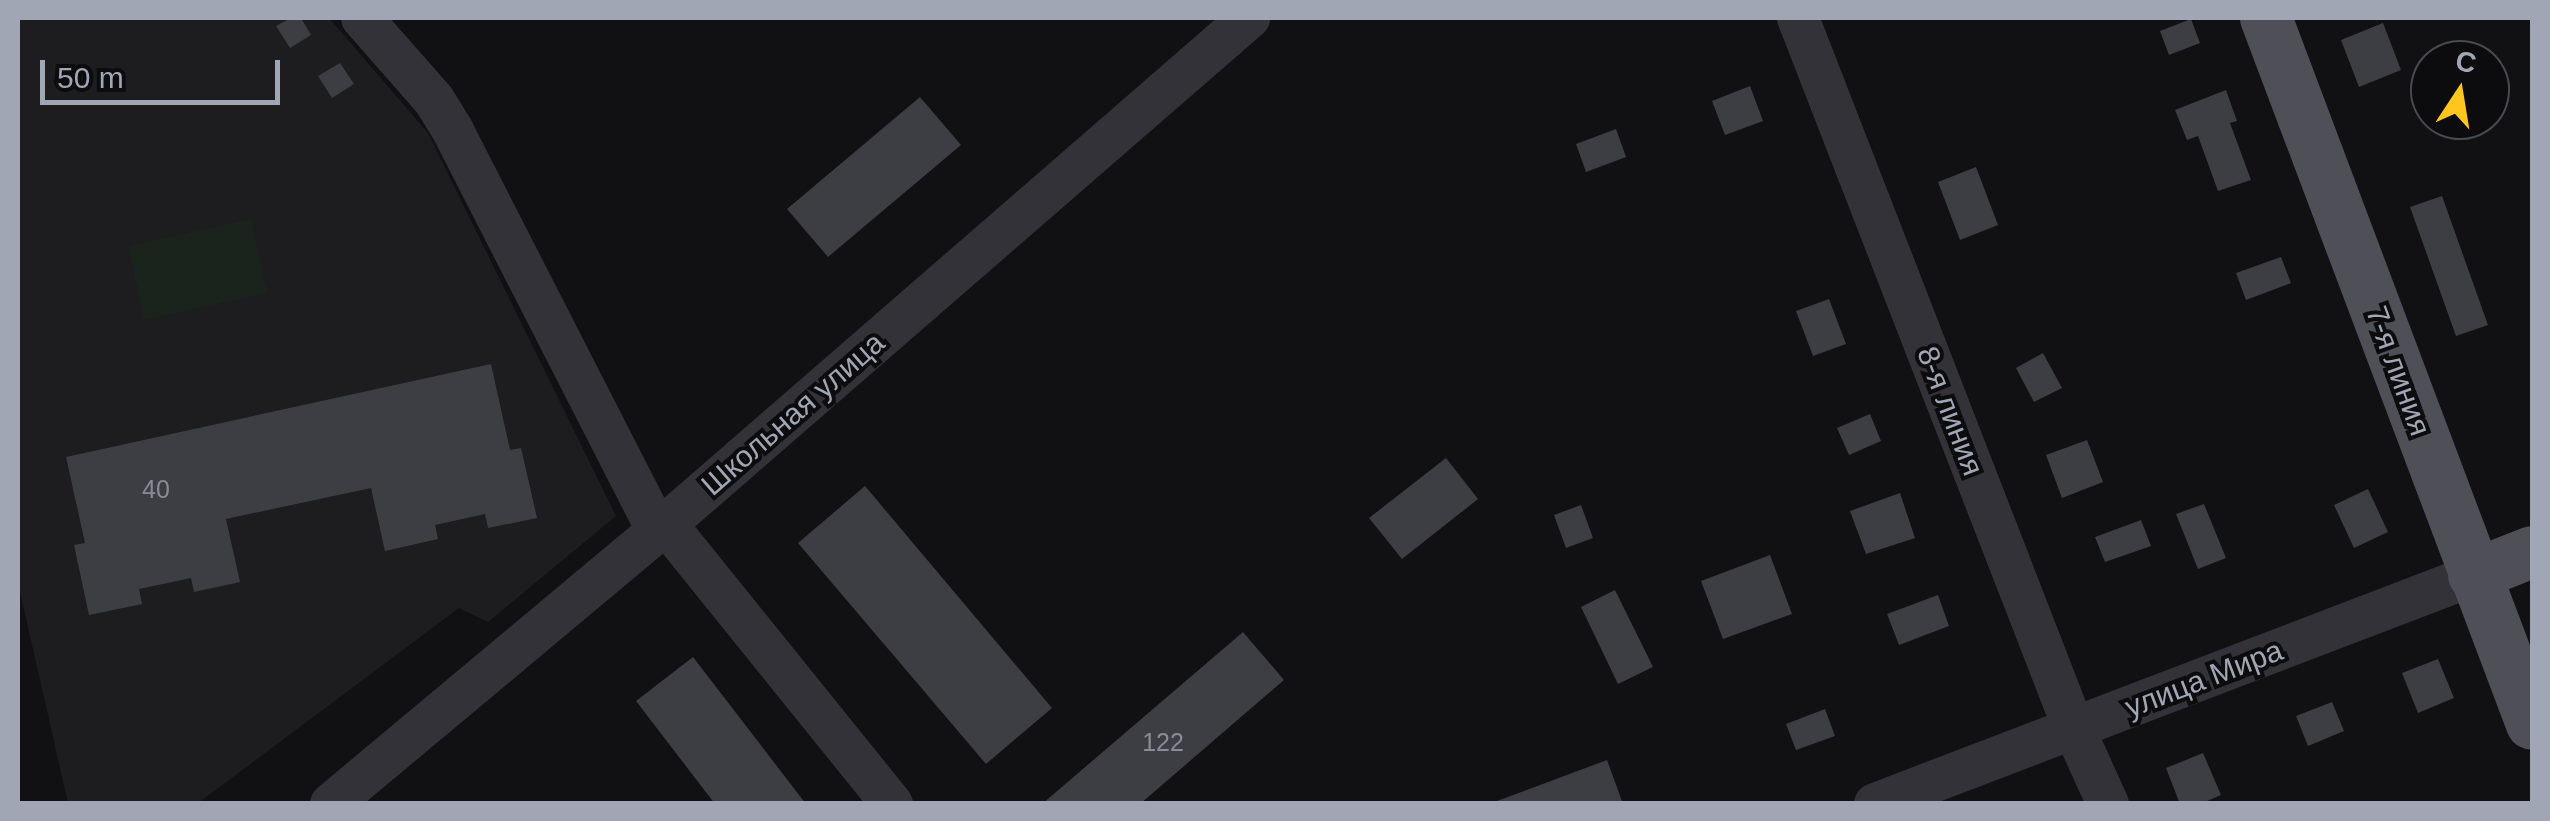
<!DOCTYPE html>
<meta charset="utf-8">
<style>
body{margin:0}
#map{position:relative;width:2550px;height:821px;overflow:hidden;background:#111113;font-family:Helvetica,sans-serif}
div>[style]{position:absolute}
.built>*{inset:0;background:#1d1d20}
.green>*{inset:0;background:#1b231d}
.building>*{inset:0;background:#3d3e43}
.minor>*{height:42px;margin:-21px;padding:0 21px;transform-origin:21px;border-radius:21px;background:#323238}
.major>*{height:52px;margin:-26px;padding:0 26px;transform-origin:26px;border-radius:26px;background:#4e4f57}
span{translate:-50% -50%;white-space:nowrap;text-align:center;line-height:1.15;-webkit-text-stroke:8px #0c0c0e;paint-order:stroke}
.number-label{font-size:25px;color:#888c98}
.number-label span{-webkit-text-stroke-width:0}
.street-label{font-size:30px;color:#a1a6b5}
.frame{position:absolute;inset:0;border:20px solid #a1a6b5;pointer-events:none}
.north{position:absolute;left:2410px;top:40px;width:100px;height:100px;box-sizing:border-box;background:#0c0c0e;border:2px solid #484a51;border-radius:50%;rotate:12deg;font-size:28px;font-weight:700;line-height:40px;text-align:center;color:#a1a6b5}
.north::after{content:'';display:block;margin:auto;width:35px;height:45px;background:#ffc61d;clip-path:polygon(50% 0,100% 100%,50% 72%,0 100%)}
.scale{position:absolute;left:40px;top:60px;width:240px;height:45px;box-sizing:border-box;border:5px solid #a1a6b5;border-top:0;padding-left:12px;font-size:30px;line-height:35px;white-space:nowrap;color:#a1a6b5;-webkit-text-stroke:8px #0c0c0e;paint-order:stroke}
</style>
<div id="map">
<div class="built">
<i style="clip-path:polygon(18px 18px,329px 18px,428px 133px,616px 516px,488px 622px,459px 608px,198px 803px,68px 803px,18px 583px)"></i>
</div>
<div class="green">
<i style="clip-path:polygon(251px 219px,267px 293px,144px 320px,128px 246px)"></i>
</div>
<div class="building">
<i style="clip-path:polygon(291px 18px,301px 18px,311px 35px,290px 48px,276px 26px)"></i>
<i style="clip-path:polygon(2191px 19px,2200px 43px,2169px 55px,2160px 31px)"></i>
<i style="clip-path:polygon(2383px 23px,2401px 70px,2359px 87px,2341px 40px)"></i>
<i style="clip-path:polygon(340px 63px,354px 84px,332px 98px,318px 76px)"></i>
<i style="clip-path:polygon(1750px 86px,1763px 121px,1725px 135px,1712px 101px)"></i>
<i style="clip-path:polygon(2226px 90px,2237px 121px,2230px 123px,2251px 180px,2218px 191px,2198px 136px,2187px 140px,2175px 110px)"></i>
<i style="clip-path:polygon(920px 97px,961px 145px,828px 257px,787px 209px)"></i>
<i style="clip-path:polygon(1616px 129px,1626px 157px,1586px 172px,1576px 144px)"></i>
<i style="clip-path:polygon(1976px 167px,1998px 225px,1960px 240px,1938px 182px)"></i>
<i style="clip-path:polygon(2442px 196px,2488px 325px,2456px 336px,2410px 207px)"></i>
<i style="clip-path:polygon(2281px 257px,2291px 283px,2246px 300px,2236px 273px)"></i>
<i style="clip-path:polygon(1829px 299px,1846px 344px,1813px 356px,1796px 311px)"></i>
<i style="clip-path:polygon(2043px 353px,2062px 388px,2034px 402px,2016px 368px)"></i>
<i style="clip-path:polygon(491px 364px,510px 450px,521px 448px,537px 518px,488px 528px,485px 514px,435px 525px,438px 539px,385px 551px,371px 488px,226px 519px,240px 582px,194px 592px,191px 578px,139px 589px,142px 604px,89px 615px,74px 545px,85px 543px,66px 457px)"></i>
<i style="clip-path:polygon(1870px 414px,1881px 441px,1849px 455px,1837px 428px)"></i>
<i style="clip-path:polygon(2087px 440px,2103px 482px,2062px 498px,2046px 455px)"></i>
<i style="clip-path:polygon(1446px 458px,1478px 499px,1402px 559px,1369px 518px)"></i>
<i style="clip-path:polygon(865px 486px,1052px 708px,986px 764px,798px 543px)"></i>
<i style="clip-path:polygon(2368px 489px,2388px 532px,2354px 548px,2334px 505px)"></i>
<i style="clip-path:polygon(1900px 493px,1915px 538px,1866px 554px,1850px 511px)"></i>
<i style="clip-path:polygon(2204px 504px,2226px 558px,2198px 569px,2176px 514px)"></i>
<i style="clip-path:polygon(1581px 505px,1593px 538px,1566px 548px,1554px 515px)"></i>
<i style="clip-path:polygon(2141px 520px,2151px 546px,2105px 562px,2095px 537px)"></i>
<i style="clip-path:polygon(1770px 555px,1792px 614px,1723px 639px,1701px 581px)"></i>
<i style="clip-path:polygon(1615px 590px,1653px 667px,1618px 684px,1581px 607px)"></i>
<i style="clip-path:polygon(1938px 595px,1949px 626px,1899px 645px,1887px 614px)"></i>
<i style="clip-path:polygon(1243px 632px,1284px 680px,1140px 804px,1042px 804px)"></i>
<i style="clip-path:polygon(693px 657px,806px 804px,715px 804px,636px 701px)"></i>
<i style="clip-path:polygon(2438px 659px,2454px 698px,2418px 713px,2402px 673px)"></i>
<i style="clip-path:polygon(2332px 702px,2344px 731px,2308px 746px,2296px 716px)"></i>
<i style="clip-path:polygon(1825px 709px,1835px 736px,1796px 750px,1786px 724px)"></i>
<i style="clip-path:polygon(2203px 753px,2221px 795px,2200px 804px,2180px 804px,2166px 768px)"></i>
<i style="clip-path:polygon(1607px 760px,1623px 804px,1497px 804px,1497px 801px)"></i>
</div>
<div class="minor">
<i style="left:362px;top:18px;width:109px;rotate:48.7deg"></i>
<i style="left:434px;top:100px;width:36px;rotate:58deg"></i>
<i style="left:453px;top:131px;width:449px;rotate:62.9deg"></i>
<i style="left:1798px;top:18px;width:763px;rotate:68.78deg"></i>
<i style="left:2074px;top:729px;width:82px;rotate:65.6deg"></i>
<i style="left:666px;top:524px;width:360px;rotate:51.1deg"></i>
<i style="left:331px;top:804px;width:426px;rotate:-39.9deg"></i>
<i style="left:658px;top:531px;width:783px;rotate:-40.96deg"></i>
<i style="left:1875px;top:804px;width:641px;rotate:-20.92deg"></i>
</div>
<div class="major">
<i style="left:2266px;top:18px;width:754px;rotate:69.36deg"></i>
<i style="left:2474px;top:575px;width:62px;rotate:-21.6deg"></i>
</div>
<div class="number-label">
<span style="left:156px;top:489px">40</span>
<span style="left:1163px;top:742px">122</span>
</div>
<div class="street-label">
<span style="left:2398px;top:371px;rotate:70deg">7-я линия</span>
<span style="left:1950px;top:411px;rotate:69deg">8-я линия</span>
<span style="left:793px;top:414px;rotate:-41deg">Школьная улица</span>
<span style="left:2204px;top:679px;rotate:-21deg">улица Мира</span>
</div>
<div class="frame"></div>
<div class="north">С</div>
<div class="scale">50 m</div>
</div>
